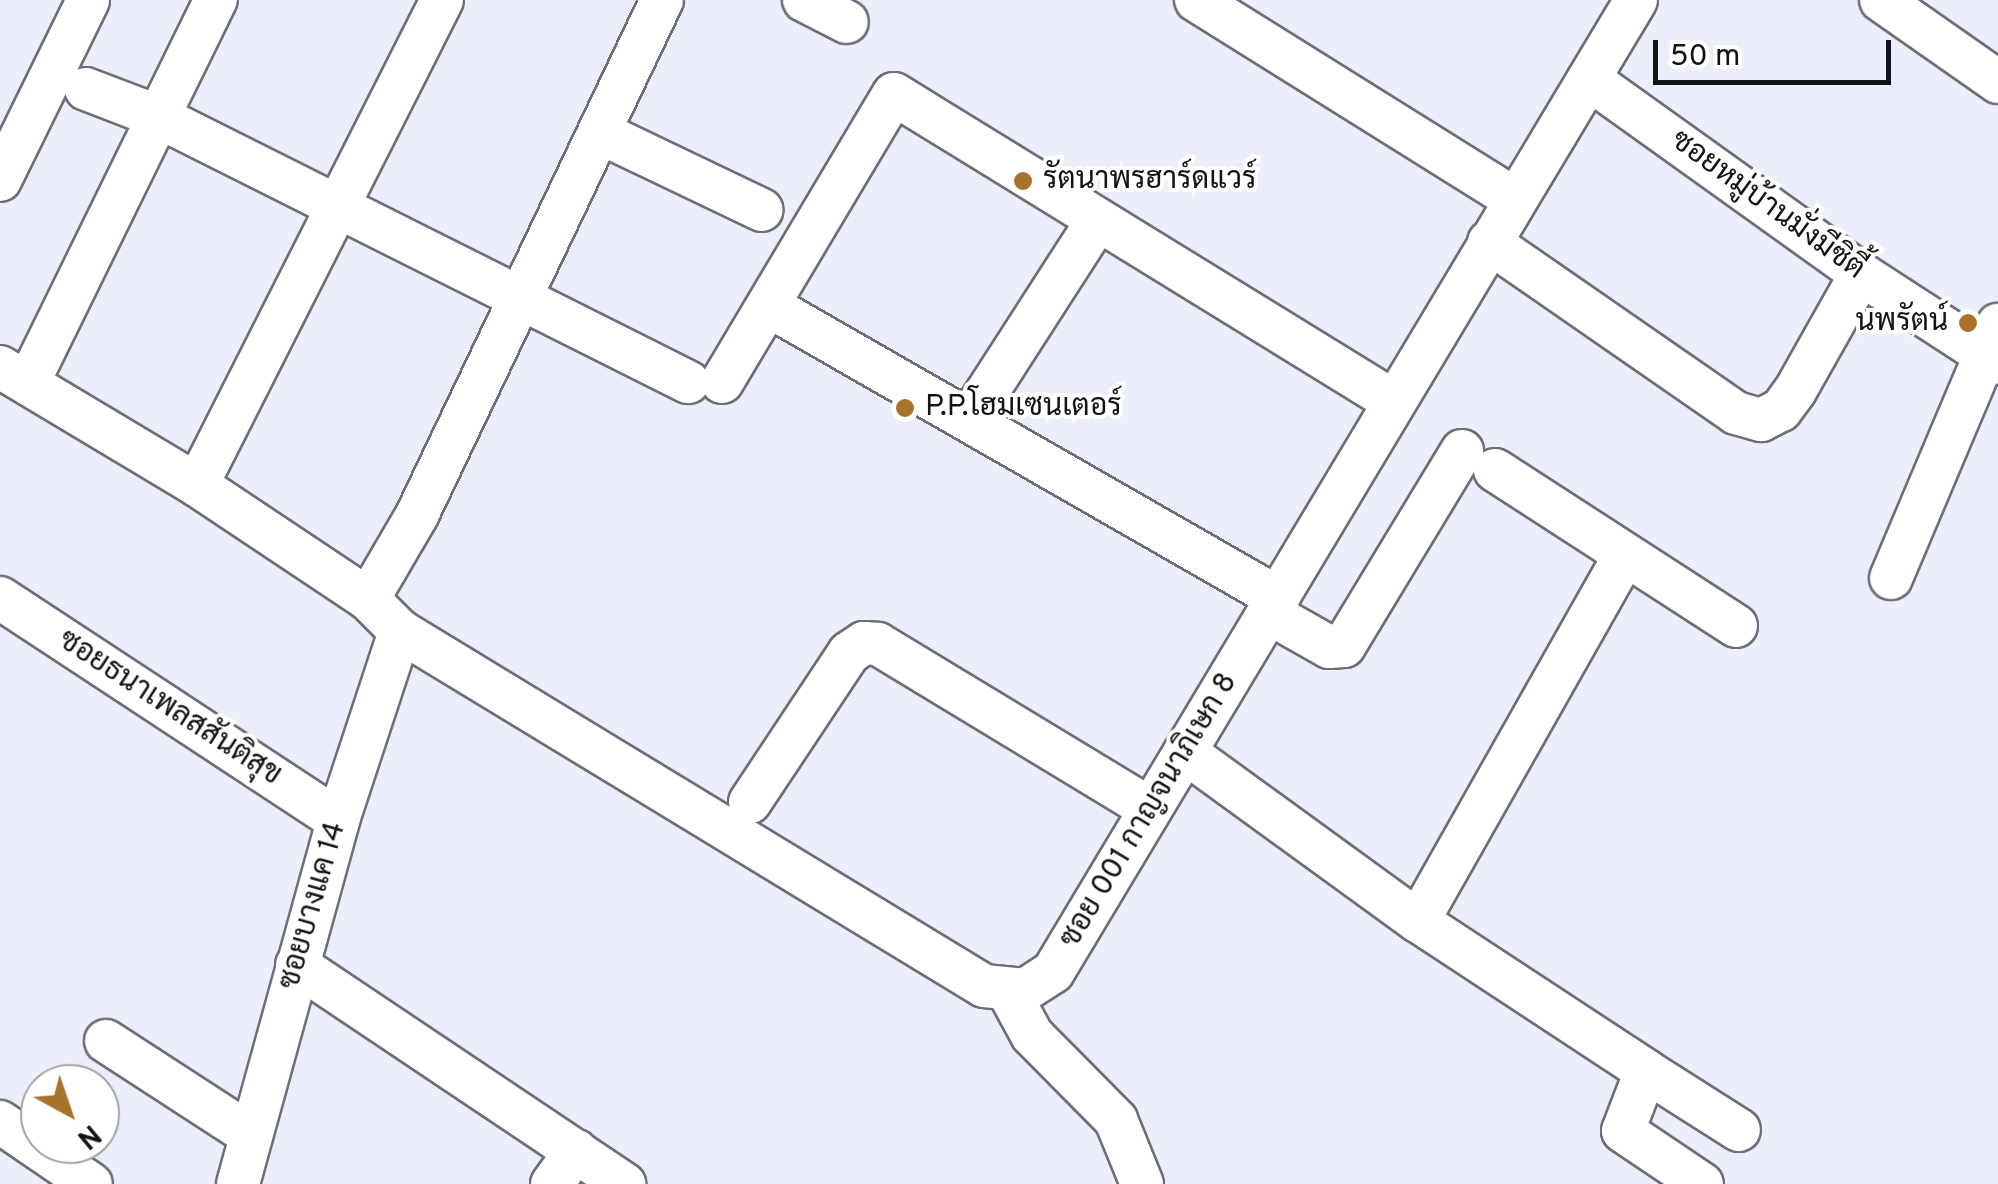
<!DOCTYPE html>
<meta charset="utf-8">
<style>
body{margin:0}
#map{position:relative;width:1998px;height:1184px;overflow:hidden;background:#eceefb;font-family:Overpass,Sarabun,sans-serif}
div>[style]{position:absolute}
.roads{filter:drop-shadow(2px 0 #6d6e79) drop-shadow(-2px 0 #6d6e79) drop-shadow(0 2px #6d6e79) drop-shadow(0 -2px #6d6e79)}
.minor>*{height:42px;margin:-21px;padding:0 21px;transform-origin:21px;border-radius:21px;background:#fff}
.dots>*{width:28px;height:28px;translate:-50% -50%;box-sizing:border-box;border:5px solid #fff;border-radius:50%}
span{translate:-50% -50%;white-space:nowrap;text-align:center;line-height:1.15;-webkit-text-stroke:8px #fff;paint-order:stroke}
.poi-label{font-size:30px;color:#121317}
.left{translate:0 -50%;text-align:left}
.right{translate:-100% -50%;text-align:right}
.street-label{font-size:30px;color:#121317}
.north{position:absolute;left:20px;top:1064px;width:100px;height:100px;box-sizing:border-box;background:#fff;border:2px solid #a0a1a2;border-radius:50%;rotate:140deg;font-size:28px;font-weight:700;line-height:40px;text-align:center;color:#121317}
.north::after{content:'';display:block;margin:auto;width:35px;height:45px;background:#a7722c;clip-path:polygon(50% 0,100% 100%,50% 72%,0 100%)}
.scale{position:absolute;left:1653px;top:40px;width:238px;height:45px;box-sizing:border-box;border:5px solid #121317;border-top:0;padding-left:12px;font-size:30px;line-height:35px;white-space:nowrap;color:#121317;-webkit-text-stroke:8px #fff;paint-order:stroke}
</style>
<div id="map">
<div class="roads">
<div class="minor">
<i style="left:804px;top:0;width:48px;rotate:27.1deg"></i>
<i style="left:1196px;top:0;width:376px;rotate:32deg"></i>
<i style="left:1881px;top:0;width:143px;rotate:35deg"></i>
<i style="left:1589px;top:79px;width:335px;rotate:35.6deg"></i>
<i style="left:1861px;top:274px;width:163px;rotate:33deg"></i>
<i style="left:86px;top:89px;width:78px;rotate:21deg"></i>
<i style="left:159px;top:117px;width:592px;rotate:26.61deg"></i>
<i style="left:601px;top:133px;width:178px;rotate:25.6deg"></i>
<i style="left:0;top:180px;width:200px;rotate:-63.9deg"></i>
<i style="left:1489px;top:242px;width:300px;rotate:34.7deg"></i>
<i style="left:1736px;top:413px;width:26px;rotate:16deg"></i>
<i style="left:1761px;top:420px;width:22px;rotate:-27deg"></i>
<i style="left:1781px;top:410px;width:24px;rotate:-54deg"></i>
<i style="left:1795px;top:391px;width:134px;rotate:-60.6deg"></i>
<i style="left:769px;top:306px;width:587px;rotate:29.84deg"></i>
<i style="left:0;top:367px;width:230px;rotate:30.9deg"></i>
<i style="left:197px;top:485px;width:206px;rotate:33.7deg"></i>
<i style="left:368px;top:599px;width:45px;rotate:45deg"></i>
<i style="left:400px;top:631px;width:683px;rotate:31.29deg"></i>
<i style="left:984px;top:986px;width:41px;rotate:5.6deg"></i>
<i style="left:1025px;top:990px;width:33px;rotate:-33deg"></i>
<i style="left:1053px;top:972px;width:1133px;rotate:-59.04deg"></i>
<i style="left:722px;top:382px;width:335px;rotate:-59.2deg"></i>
<i style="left:894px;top:94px;width:586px;rotate:31.6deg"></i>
<i style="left:28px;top:383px;width:427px;rotate:-63.9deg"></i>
<i style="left:969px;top:420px;width:238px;rotate:-57.2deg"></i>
<i style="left:1495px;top:470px;width:287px;rotate:32.9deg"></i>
<i style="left:197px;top:485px;width:543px;rotate:-63.2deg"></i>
<i style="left:1891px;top:578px;width:275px;rotate:-67.1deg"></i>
<i style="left:0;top:598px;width:404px;rotate:33.3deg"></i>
<i style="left:368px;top:599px;width:97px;rotate:-59.7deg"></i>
<i style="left:417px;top:515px;width:570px;rotate:-64.56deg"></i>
<i style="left:1269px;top:613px;width:69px;rotate:29.5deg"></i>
<i style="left:1329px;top:647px;width:15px;rotate:-4deg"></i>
<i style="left:1344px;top:646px;width:228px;rotate:-58.8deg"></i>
<i style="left:1185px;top:752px;width:288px;rotate:36deg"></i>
<i style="left:1418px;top:921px;width:273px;rotate:33.3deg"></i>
<i style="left:1646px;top:1071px;width:64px;rotate:111deg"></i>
<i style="left:1623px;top:1131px;width:95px;rotate:33.9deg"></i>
<i style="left:750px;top:802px;width:179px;rotate:-56.4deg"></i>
<i style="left:849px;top:653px;width:18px;rotate:-34deg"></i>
<i style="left:864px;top:643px;width:14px;rotate:4deg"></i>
<i style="left:878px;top:644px;width:318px;rotate:31.2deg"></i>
<i style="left:1418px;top:921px;width:420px;rotate:-60.5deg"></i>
<i style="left:297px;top:965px;width:394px;rotate:33.8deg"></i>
<i style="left:1008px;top:991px;width:50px;rotate:61.4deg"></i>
<i style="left:1032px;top:1035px;width:120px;rotate:45.3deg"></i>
<i style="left:1116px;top:1120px;width:69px;rotate:67.9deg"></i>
<i style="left:106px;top:1041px;width:173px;rotate:33deg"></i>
<i style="left:1646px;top:1071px;width:110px;rotate:32.4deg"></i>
<i style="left:0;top:1122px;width:110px;rotate:34.3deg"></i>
<i style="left:238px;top:1184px;width:377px;rotate:-74.6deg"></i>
<i style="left:338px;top:820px;width:199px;rotate:-71.8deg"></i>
<i style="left:552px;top:1184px;width:41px;rotate:-54deg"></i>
</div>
</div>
<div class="dots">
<i style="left:1023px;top:181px;background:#a7722c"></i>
<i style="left:1968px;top:323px;background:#a7722c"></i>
<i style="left:905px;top:408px;background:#a7722c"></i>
</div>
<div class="poi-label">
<span class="left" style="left:1043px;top:181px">รัตนาพรฮาร์ดแวร์</span>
<span class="right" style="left:1948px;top:323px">นพรัตน์</span>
<span class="left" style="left:925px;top:408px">P.P.โฮมเซนเตอร์</span>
</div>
<div class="street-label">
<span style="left:1767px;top:206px;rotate:36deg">ซอยหมู่บ้านมั่งมีซิตี้</span>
<span style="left:169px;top:709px;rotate:33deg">ซอยธนาเพลสสันติสุข</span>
<span style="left:1150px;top:811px;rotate:-59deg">ซอย 001 กาญจนาภิเษก 8</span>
<span style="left:314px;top:906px;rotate:-74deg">ซอยบางแค 14</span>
</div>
<div class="north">N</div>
<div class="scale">50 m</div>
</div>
